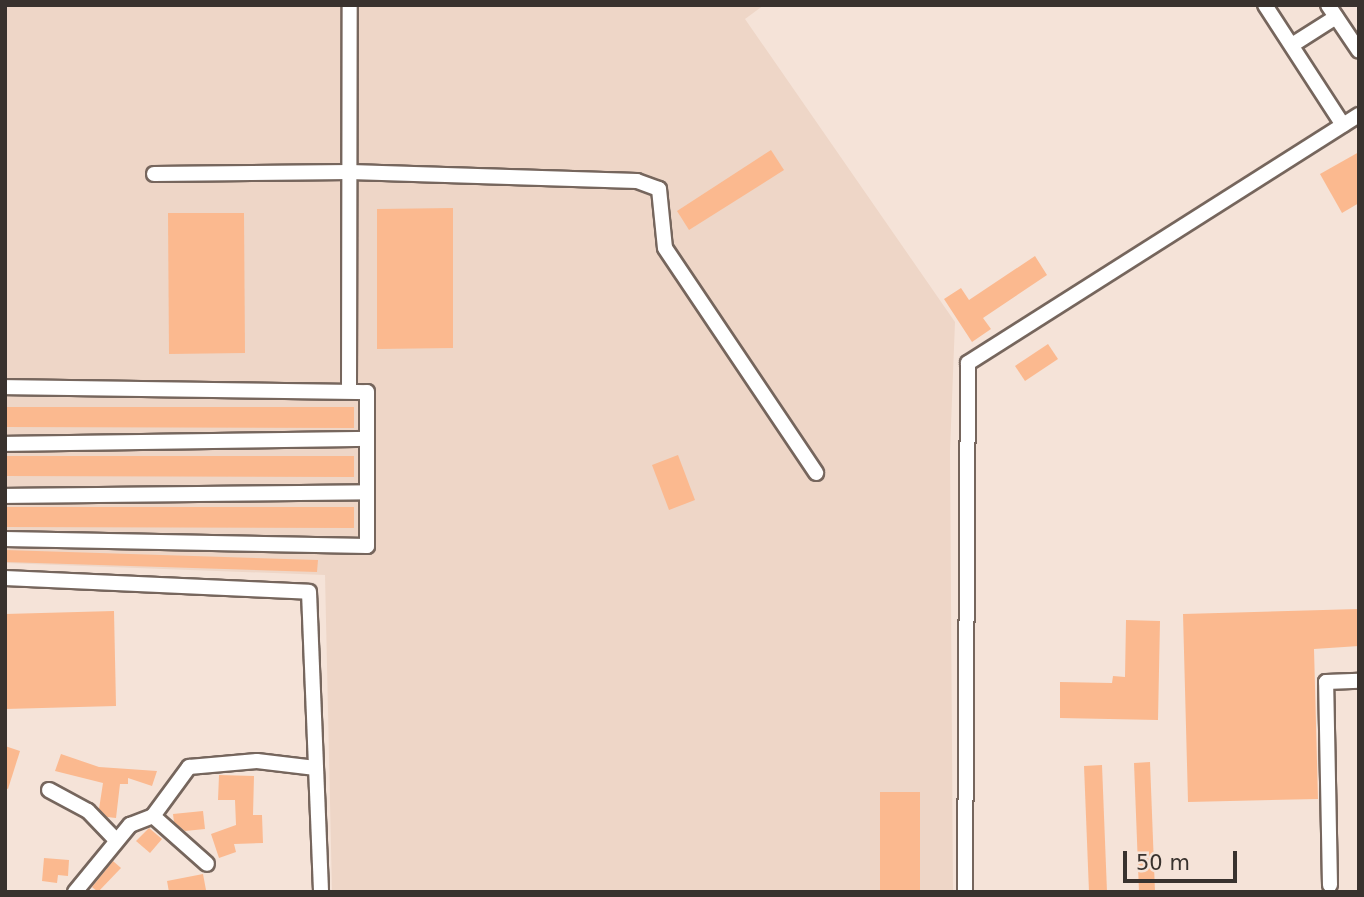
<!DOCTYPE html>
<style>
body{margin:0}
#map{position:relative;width:1364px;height:897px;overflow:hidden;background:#f5e3d8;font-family:"DejaVu Sans",sans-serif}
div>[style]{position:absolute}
.built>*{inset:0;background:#eed6c7}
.building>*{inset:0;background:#fbb98f}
.roads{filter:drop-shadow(2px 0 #76665d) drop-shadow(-2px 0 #76665d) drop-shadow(0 2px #76665d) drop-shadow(0 -2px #76665d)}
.minor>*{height:14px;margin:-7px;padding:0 7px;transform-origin:7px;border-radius:7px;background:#fff}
span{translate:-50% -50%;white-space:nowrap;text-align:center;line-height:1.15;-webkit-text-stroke:6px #f5e3d8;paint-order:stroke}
.frame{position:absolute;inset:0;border:7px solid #39322e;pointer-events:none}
.scale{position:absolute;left:1123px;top:851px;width:114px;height:32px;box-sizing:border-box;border:4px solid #39322e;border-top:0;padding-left:9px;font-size:21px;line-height:24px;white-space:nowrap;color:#39322e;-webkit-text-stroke:5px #f5e3d8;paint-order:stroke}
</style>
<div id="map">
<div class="built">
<i style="clip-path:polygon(5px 5px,764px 5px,745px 19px,955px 322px,950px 451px,953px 892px,332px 892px,325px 575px,5px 563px)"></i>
</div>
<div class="building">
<i style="clip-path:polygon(771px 150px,784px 170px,689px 230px,677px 211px)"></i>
<i style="clip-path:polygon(1359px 152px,1359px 203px,1342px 213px,1320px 174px)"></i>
<i style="clip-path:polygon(453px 208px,453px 348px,377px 349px,377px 209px)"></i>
<i style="clip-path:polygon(168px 213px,244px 213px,245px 353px,169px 354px)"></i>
<i style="clip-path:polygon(1035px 256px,1047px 275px,983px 318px,991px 329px,972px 342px,944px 299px,961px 288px,969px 300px)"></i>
<i style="clip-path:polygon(1048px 344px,1058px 359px,1025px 381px,1015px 366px)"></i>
<i style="clip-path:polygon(5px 407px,354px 407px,354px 428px,5px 427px)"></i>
<i style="clip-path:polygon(678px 455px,695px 500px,669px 510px,652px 465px)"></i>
<i style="clip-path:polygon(5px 456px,354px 456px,354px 477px,5px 476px)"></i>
<i style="clip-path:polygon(5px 507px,354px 507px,354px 528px,5px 527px)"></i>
<i style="clip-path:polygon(5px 550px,318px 560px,317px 572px,5px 562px)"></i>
<i style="clip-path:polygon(1359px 609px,1359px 646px,1314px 649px,1318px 799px,1188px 802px,1183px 614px)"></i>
<i style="clip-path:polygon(114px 611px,116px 706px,5px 709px,5px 614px)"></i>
<i style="clip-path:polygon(1126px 620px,1160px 621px,1158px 720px,1060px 718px,1060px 682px,1112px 683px,1113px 676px,1125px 677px)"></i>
<i style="clip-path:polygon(5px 746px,20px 751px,8px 789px,5px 788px)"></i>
<i style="clip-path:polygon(61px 754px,99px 767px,157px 771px,152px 786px,128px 778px,128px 784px,120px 784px,116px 818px,107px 817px,99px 809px,103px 783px,55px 771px)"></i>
<i style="clip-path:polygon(1150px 762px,1155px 892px,1139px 892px,1134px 763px)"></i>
<i style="clip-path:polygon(1102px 765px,1107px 892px,1089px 892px,1084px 766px)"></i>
<i style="clip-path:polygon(219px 775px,254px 776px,253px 815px,262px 815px,263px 843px,234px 844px,236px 852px,219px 858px,211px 834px,236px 825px,235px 800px,218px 800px)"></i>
<i style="clip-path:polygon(880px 792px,920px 792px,920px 892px,880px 892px)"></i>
<i style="clip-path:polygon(203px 811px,205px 829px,185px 831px,174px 822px,173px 814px)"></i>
<i style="clip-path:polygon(149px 828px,162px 839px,150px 853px,136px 841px)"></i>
<i style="clip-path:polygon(44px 858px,69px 860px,68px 876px,58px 875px,57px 883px,42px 881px)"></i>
<i style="clip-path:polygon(113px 861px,121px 868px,98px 892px,92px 887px)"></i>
<i style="clip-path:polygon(203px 874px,206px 890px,169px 892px,167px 881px)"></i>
</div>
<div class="roads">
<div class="minor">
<i style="left:1265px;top:5px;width:143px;rotate:57deg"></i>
<i style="left:1328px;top:5px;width:55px;rotate:56deg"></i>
<i style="left:1292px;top:45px;width:52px;rotate:-32.5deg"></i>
<i style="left:154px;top:174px;width:196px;rotate:-0.6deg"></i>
<i style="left:350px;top:172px;width:287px;rotate:1.8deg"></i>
<i style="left:637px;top:181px;width:23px;rotate:20deg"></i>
<i style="left:659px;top:189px;width:59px;rotate:84.2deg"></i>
<i style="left:665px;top:248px;width:271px;rotate:56.1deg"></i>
<i style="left:5px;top:387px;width:362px;rotate:0.8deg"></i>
<i style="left:367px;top:392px;width:154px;rotate:90deg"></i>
<i style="left:367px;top:546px;width:362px;rotate:-178.9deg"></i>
<i style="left:349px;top:391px;width:386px;rotate:-89.9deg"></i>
<i style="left:5px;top:444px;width:362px;rotate:-0.8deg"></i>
<i style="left:5px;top:496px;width:362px;rotate:-0.6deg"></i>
<i style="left:5px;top:578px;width:304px;rotate:2.6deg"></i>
<i style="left:309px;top:592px;width:300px;rotate:87.7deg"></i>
<i style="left:49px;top:790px;width:44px;rotate:28.3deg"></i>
<i style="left:88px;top:811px;width:39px;rotate:46deg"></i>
<i style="left:153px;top:816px;width:72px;rotate:41.6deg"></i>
<i style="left:1330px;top:885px;width:203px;rotate:-91.1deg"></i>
<i style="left:1326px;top:682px;width:33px;rotate:-2deg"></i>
<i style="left:75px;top:892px;width:87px;rotate:-50.6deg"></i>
<i style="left:130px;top:825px;width:25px;rotate:-21deg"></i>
<i style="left:153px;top:816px;width:61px;rotate:-53.7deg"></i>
<i style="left:189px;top:767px;width:68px;rotate:-5deg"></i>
<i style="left:257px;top:761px;width:59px;rotate:6.8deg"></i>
<i style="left:965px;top:892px;width:529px;rotate:-89.68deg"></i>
<i style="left:968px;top:363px;width:463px;rotate:-32.4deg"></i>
</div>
</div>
<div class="frame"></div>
<div class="scale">50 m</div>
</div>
